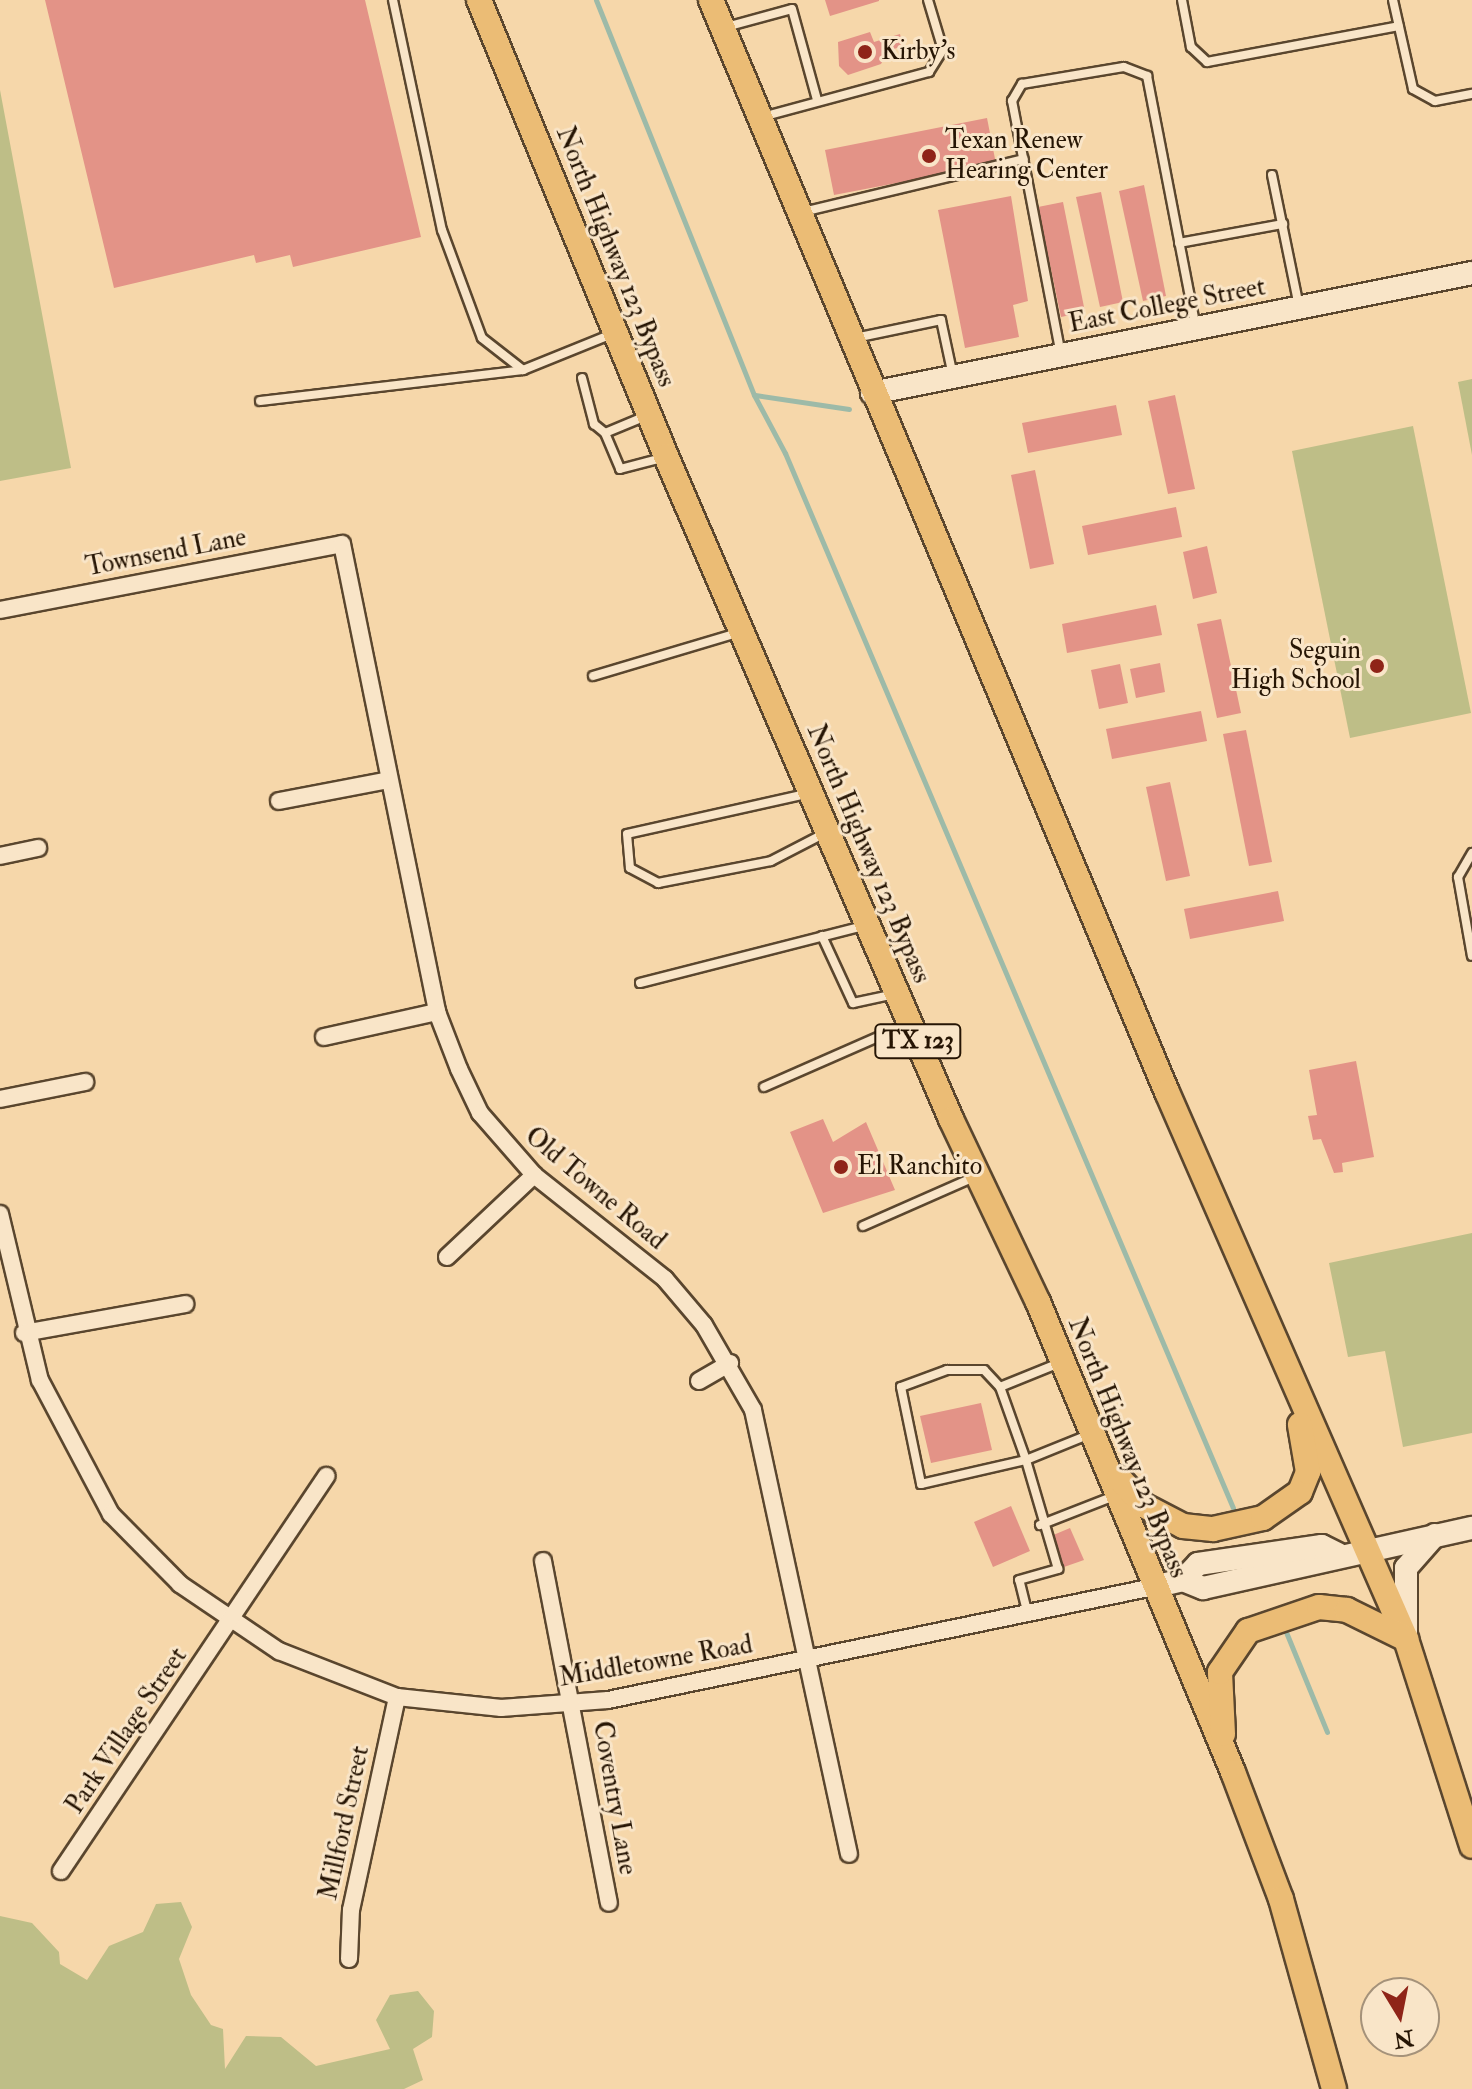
<!DOCTYPE html>
<style>
body{margin:0}
#map{position:relative;width:1472px;height:2089px;overflow:hidden;background:#f6d7aa;font-family:"IM FELL Double Pica",serif}
div>[style]{position:absolute}
.green>*{inset:0;background:#bebe87}
.stream>*{height:5px;margin:-2.5px;padding:0 2.5px;transform-origin:2.5px;border-radius:2.5px;background:#9dbaa8}
.building>*{inset:0;background:#e39387}
.roads{filter:drop-shadow(2px 0 #5a462e) drop-shadow(-2px 0 #5a462e) drop-shadow(0 2px #5a462e) drop-shadow(0 -2px #5a462e)}
.lane>*{height:8px;margin:-4px;padding:0 4px;transform-origin:4px;border-radius:4px;background:#f9e5c8}
.street>*{height:16px;margin:-8px;padding:0 8px;transform-origin:8px;border-radius:8px;background:#f9e5c8}
.secondary>*{height:22px;margin:-11px;padding:0 11px;transform-origin:11px;border-radius:11px;background:#f9e5c8}
.primary>*{height:24px;margin:-12px;padding:0 12px;transform-origin:12px;border-radius:12px;background:#ebbc75}
.dots>*{width:22px;height:22px;translate:-50% -50%;box-sizing:border-box;border:4px solid #f9e5c8;border-radius:50%}
span{translate:-50% -50%;white-space:nowrap;text-align:center;line-height:1.15;-webkit-text-stroke:6px #f9e5c8;paint-order:stroke}
.shield-label span{padding:2px 6px;background:#f9e5c8;border:2px solid;border-radius:6px;-webkit-text-stroke-width:0}
.shield-label{font-size:24px;color:#261504;font-weight:700}
.poi-label{font-size:26px;color:#261504}
.left{translate:0 -50%;text-align:left}
.right{translate:-100% -50%;text-align:right}
.street-label{font-size:26px;color:#261504}
.north{position:absolute;left:1360px;top:1977px;width:80px;height:80px;box-sizing:border-box;background:#f9e5c8;border:2px solid #a5927a;border-radius:50%;rotate:170deg;font-size:22px;font-weight:700;line-height:32px;text-align:center;color:#261504}
.north::after{content:'';display:block;margin:auto;width:28px;height:36px;background:#8f2418;clip-path:polygon(50% 0,100% 100%,50% 72%,0 100%)}
</style>
<div id="map">
<div class="green">
<i style="clip-path:polygon(0 90px,71px 468px,0 481px)"></i>
<i style="clip-path:polygon(1472px 379px,1472px 455px,1458px 382px)"></i>
<i style="clip-path:polygon(1413px 426px,1471px 713px,1350px 738px,1292px 451px)"></i>
<i style="clip-path:polygon(1472px 1233px,1472px 1433px,1403px 1447px,1385px 1351px,1348px 1357px,1329px 1263px)"></i>
<i style="clip-path:polygon(181px 1902px,192px 1927px,179px 1959px,191px 1995px,211px 2025px,223px 2029px,225px 2069px,246px 2036px,281px 2037px,316px 2066px,390px 2049px,376px 2020px,390px 1995px,418px 1991px,434px 2011px,432px 2037px,413px 2049px,423px 2080px,404px 2089px,0 2089px,0 1916px,32px 1923px,59px 1952px,60px 1964px,87px 1980px,109px 1946px,143px 1932px,156px 1904px)"></i>
</div>
<div class="stream">
<i style="left:596px;top:0;width:425px;rotate:68.2deg"></i>
<i style="left:754px;top:395px;width:66px;rotate:61.9deg"></i>
<i style="left:785px;top:453px;width:1146px;rotate:66.99deg"></i>
<i style="left:755px;top:395px;width:95px;rotate:8.5deg"></i>
<i style="left:1286px;top:1632px;width:108px;rotate:67.7deg"></i>
</div>
<div class="building">
<i style="clip-path:polygon(45px 0,365px 0,421px 237px,293px 267px,290px 255px,256px 263px,254px 255px,114px 288px)"></i>
<i style="clip-path:polygon(825px 0,879px 0,879px 1px,830px 16px)"></i>
<i style="clip-path:polygon(870px 32px,874px 42px,900px 34px,903px 46px,888px 51px,881px 64px,848px 75px,839px 66px,838px 42px)"></i>
<i style="clip-path:polygon(987px 118px,996px 164px,834px 195px,825px 150px)"></i>
<i style="clip-path:polygon(1144px 185px,1166px 296px,1143px 301px,1119px 191px)"></i>
<i style="clip-path:polygon(1101px 192px,1123px 302px,1100px 307px,1076px 197px)"></i>
<i style="clip-path:polygon(1011px 196px,1028px 301px,1013px 305px,1019px 337px,965px 348px,938px 210px)"></i>
<i style="clip-path:polygon(1063px 202px,1085px 312px,1061px 317px,1038px 207px)"></i>
<i style="clip-path:polygon(1175px 395px,1195px 489px,1168px 494px,1148px 401px)"></i>
<i style="clip-path:polygon(1116px 405px,1122px 435px,1028px 453px,1022px 423px)"></i>
<i style="clip-path:polygon(1035px 470px,1054px 564px,1030px 569px,1011px 475px)"></i>
<i style="clip-path:polygon(1176px 507px,1182px 537px,1088px 555px,1082px 526px)"></i>
<i style="clip-path:polygon(1207px 546px,1217px 593px,1193px 599px,1183px 552px)"></i>
<i style="clip-path:polygon(1156px 605px,1162px 635px,1067px 653px,1062px 624px)"></i>
<i style="clip-path:polygon(1221px 619px,1241px 713px,1217px 718px,1197px 624px)"></i>
<i style="clip-path:polygon(1160px 663px,1165px 692px,1136px 698px,1130px 669px)"></i>
<i style="clip-path:polygon(1120px 664px,1128px 703px,1099px 709px,1091px 670px)"></i>
<i style="clip-path:polygon(1201px 711px,1207px 741px,1112px 759px,1106px 729px)"></i>
<i style="clip-path:polygon(1246px 730px,1272px 862px,1249px 866px,1223px 734px)"></i>
<i style="clip-path:polygon(1170px 782px,1190px 876px,1166px 881px,1146px 787px)"></i>
<i style="clip-path:polygon(1278px 891px,1284px 921px,1190px 939px,1184px 909px)"></i>
<i style="clip-path:polygon(1356px 1061px,1374px 1157px,1342px 1163px,1343px 1172px,1334px 1173px,1321px 1139px,1313px 1140px,1308px 1116px,1317px 1115px,1309px 1070px)"></i>
<i style="clip-path:polygon(823px 1119px,833px 1142px,866px 1122px,895px 1190px,823px 1213px,790px 1132px)"></i>
<i style="clip-path:polygon(981px 1403px,992px 1450px,931px 1463px,920px 1416px)"></i>
<i style="clip-path:polygon(1011px 1506px,1030px 1551px,993px 1567px,974px 1522px)"></i>
<i style="clip-path:polygon(1070px 1528px,1084px 1560px,1064px 1567px,1051px 1536px)"></i>
</div>
<div class="roads">
<div class="lane">
<i style="left:393px;top:0;width:235px;rotate:78deg"></i>
<i style="left:442px;top:230px;width:115px;rotate:69.7deg"></i>
<i style="left:482px;top:338px;width:52px;rotate:38deg"></i>
<i style="left:523px;top:370px;width:96px;rotate:-22deg"></i>
<i style="left:1182px;top:0;width:48px;rotate:79.2deg"></i>
<i style="left:1191px;top:47px;width:22px;rotate:43deg"></i>
<i style="left:1207px;top:62px;width:195px;rotate:-10.6deg"></i>
<i style="left:1393px;top:0;width:91px;rotate:77.3deg"></i>
<i style="left:1413px;top:89px;width:25px;rotate:29deg"></i>
<i style="left:1435px;top:101px;width:38px;rotate:-11deg"></i>
<i style="left:726px;top:27px;width:68px;rotate:-15.3deg"></i>
<i style="left:792px;top:9px;width:94px;rotate:74.6deg"></i>
<i style="left:762px;top:117px;width:173px;rotate:-15.1deg"></i>
<i style="left:929px;top:72px;width:26px;rotate:-58deg"></i>
<i style="left:943px;top:50px;width:52px;rotate:-106.7deg"></i>
<i style="left:1272px;top:175px;width:135px;rotate:78.4deg"></i>
<i style="left:803px;top:212px;width:227px;rotate:-13.5deg"></i>
<i style="left:1179px;top:243px;width:106px;rotate:-10.4deg"></i>
<i style="left:855px;top:338px;width:88px;rotate:-11.8deg"></i>
<i style="left:941px;top:320px;width:57px;rotate:77.9deg"></i>
<i style="left:1061px;top:355px;width:259px;rotate:-100.9deg"></i>
<i style="left:1012px;top:101px;width:20px;rotate:-60deg"></i>
<i style="left:1022px;top:84px;width:103px;rotate:-9.5deg"></i>
<i style="left:1124px;top:67px;width:25px;rotate:21deg"></i>
<i style="left:1147px;top:76px;width:257px;rotate:79deg"></i>
<i style="left:582px;top:378px;width:48px;rotate:75.4deg"></i>
<i style="left:594px;top:424px;width:14px;rotate:39deg"></i>
<i style="left:260px;top:401px;width:265px;rotate:-6.7deg"></i>
<i style="left:646px;top:416px;width:44px;rotate:157.5deg"></i>
<i style="left:605px;top:433px;width:39px;rotate:67deg"></i>
<i style="left:620px;top:469px;width:43px;rotate:-14.7deg"></i>
<i style="left:593px;top:676px;width:150px;rotate:-16.6deg"></i>
<i style="left:806px;top:794px;width:183px;rotate:167.4deg"></i>
<i style="left:627px;top:834px;width:34px;rotate:85deg"></i>
<i style="left:630px;top:868px;width:32px;rotate:28deg"></i>
<i style="left:658px;top:883px;width:115px;rotate:-11deg"></i>
<i style="left:771px;top:861px;width:61px;rotate:-27.4deg"></i>
<i style="left:1472px;top:853px;width:28px;rotate:120deg"></i>
<i style="left:1458px;top:877px;width:80px;rotate:80deg"></i>
<i style="left:822px;top:936px;width:74px;rotate:65.2deg"></i>
<i style="left:853px;top:1003px;width:40px;rotate:-12deg"></i>
<i style="left:640px;top:983px;width:230px;rotate:-14.3deg"></i>
<i style="left:764px;top:1087px;width:154px;rotate:-23.7deg"></i>
<i style="left:863px;top:1226px;width:121px;rotate:-23.8deg"></i>
<i style="left:1000px;top:1387px;width:23px;rotate:-133deg"></i>
<i style="left:984px;top:1370px;width:37px;rotate:180deg"></i>
<i style="left:947px;top:1370px;width:49px;rotate:159.7deg"></i>
<i style="left:901px;top:1387px;width:99px;rotate:78.3deg"></i>
<i style="left:921px;top:1484px;width:108px;rotate:-12.9deg"></i>
<i style="left:1026px;top:1460px;width:77px;rotate:-109.6deg"></i>
<i style="left:1000px;top:1387px;width:64px;rotate:-22.1deg"></i>
<i style="left:1040px;top:1525px;width:79px;rotate:-21.4deg"></i>
<i style="left:1028px;top:1615px;width:36px;rotate:-104deg"></i>
<i style="left:1019px;top:1580px;width:41px;rotate:-15.8deg"></i>
<i style="left:1058px;top:1569px;width:114px;rotate:-106.4deg"></i>
<i style="left:1026px;top:1460px;width:67px;rotate:-22deg"></i>
</div>
<div class="street">
<i style="left:0;top:610px;width:348px;rotate:-10.9deg"></i>
<i style="left:342px;top:544px;width:478px;rotate:78.5deg"></i>
<i style="left:437px;top:1012px;width:61px;rotate:68.9deg"></i>
<i style="left:459px;top:1069px;width:49px;rotate:64.5deg"></i>
<i style="left:480px;top:1113px;width:82px;rotate:48.9deg"></i>
<i style="left:534px;top:1175px;width:167px;rotate:38.4deg"></i>
<i style="left:665px;top:1279px;width:60px;rotate:49.7deg"></i>
<i style="left:704px;top:1325px;width:98px;rotate:60deg"></i>
<i style="left:753px;top:1410px;width:454px;rotate:77.8deg"></i>
<i style="left:279px;top:801px;width:112px;rotate:-10.8deg"></i>
<i style="left:0;top:856px;width:39px;rotate:-12deg"></i>
<i style="left:324px;top:1037px;width:116px;rotate:-12.5deg"></i>
<i style="left:0;top:1099px;width:87px;rotate:-11.3deg"></i>
<i style="left:0;top:1214px;width:171px;rotate:76.5deg"></i>
<i style="left:40px;top:1380px;width:152px;rotate:62.1deg"></i>
<i style="left:111px;top:1514px;width:98px;rotate:45.4deg"></i>
<i style="left:180px;top:1584px;width:120px;rotate:34.1deg"></i>
<i style="left:279px;top:1651px;width:127px;rotate:21.3deg"></i>
<i style="left:397px;top:1697px;width:105px;rotate:6deg"></i>
<i style="left:501px;top:1708px;width:107px;rotate:-4.3deg"></i>
<i style="left:608px;top:1700px;width:557px;rotate:-11.71deg"></i>
<i style="left:447px;top:1257px;width:120px;rotate:-43.3deg"></i>
<i style="left:24px;top:1333px;width:164px;rotate:-10.2deg"></i>
<i style="left:699px;top:1381px;width:36px;rotate:-30deg"></i>
<i style="left:543px;top:1561px;width:348px;rotate:79.1deg"></i>
<i style="left:61px;top:1871px;width:476px;rotate:-56.1deg"></i>
<i style="left:349px;top:1959px;width:49px;rotate:-87.7deg"></i>
<i style="left:351px;top:1910px;width:218px;rotate:-77.8deg"></i>
</div>
<div class="secondary">
<i style="left:872px;top:393px;width:612px;rotate:-11.31deg"></i>
<i style="left:1183px;top:1580px;width:22px;rotate:22deg"></i>
<i style="left:1203px;top:1588px;width:276px;rotate:-12.6deg"></i>
<i style="left:1153px;top:1587px;width:31px;rotate:-13deg"></i>
<i style="left:1183px;top:1580px;width:22px;rotate:-47deg"></i>
<i style="left:1198px;top:1564px;width:125px;rotate:-8.3deg"></i>
<i style="left:1322px;top:1546px;width:18px;rotate:27deg"></i>
<i style="left:1406px;top:1637px;width:69px;rotate:-90deg"></i>
<i style="left:1406px;top:1568px;width:44px;rotate:-48.7deg"></i>
</div>
<div class="primary">
<i style="left:479px;top:0;width:493px;rotate:67.7deg"></i>
<i style="left:666px;top:456px;width:722px;rotate:66.74deg"></i>
<i style="left:951px;top:1119px;width:203px;rotate:64.6deg"></i>
<i style="left:1038px;top:1302px;width:509px;rotate:67.47deg"></i>
<i style="left:1233px;top:1772px;width:136px;rotate:69.3deg"></i>
<i style="left:1281px;top:1899px;width:197px;rotate:74.4deg"></i>
<i style="left:711px;top:0;width:1183px;rotate:67.34deg"></i>
<i style="left:1167px;top:1092px;width:597px;rotate:66.4deg"></i>
<i style="left:1406px;top:1639px;width:217px;rotate:72.3deg"></i>
<i style="left:1119px;top:1478px;width:36px;rotate:48deg"></i>
<i style="left:1143px;top:1505px;width:45px;rotate:27.7deg"></i>
<i style="left:1183px;top:1526px;width:30px;rotate:6deg"></i>
<i style="left:1213px;top:1529px;width:51px;rotate:-12.4deg"></i>
<i style="left:1263px;top:1518px;width:45px;rotate:-35.1deg"></i>
<i style="left:1300px;top:1492px;width:22px;rotate:-68deg"></i>
<i style="left:1308px;top:1472px;width:48px;rotate:-99.7deg"></i>
<i style="left:1223px;top:1734px;width:62px;rotate:-92.8deg"></i>
<i style="left:1220px;top:1672px;width:50px;rotate:-55.7deg"></i>
<i style="left:1248px;top:1631px;width:75px;rotate:-18.7deg"></i>
<i style="left:1319px;top:1607px;width:28px;rotate:6deg"></i>
<i style="left:1347px;top:1610px;width:66px;rotate:26.2deg"></i>
</div>
</div>
<div class="dots">
<i style="left:865px;top:52px;background:#8f2418"></i>
<i style="left:929px;top:156px;background:#8f2418"></i>
<i style="left:1377px;top:666px;background:#8f2418"></i>
<i style="left:841px;top:1167px;background:#8f2418"></i>
</div>
<div class="shield-label">
<span style="left:918px;top:1041px">TX 123</span>
</div>
<div class="poi-label">
<span class="left" style="left:881px;top:52px">Kirby's</span>
<span class="left" style="left:945px;top:156px">Texan Renew<br>Hearing Center</span>
<span class="right" style="left:1361px;top:666px">Seguin<br>High School</span>
<span class="left" style="left:857px;top:1167px">El Ranchito</span>
</div>
<div class="street-label">
<span style="left:615px;top:257px;rotate:68deg">North Highway 123 Bypass</span>
<span style="left:1167px;top:306px;rotate:-11deg">East College Street</span>
<span style="left:166px;top:553px;rotate:-11deg">Townsend Lane</span>
<span style="left:868px;top:854px;rotate:67deg">North Highway 123 Bypass</span>
<span style="left:595px;top:1189px;rotate:40deg">Old Towne Road</span>
<span style="left:1127px;top:1448px;rotate:68deg">North Highway 123 Bypass</span>
<span style="left:656px;top:1662px;rotate:-10deg">Middletowne Road</span>
<span style="left:127px;top:1731px;rotate:-56deg">Park Village Street</span>
<span style="left:614px;top:1798px;rotate:80deg">Coventry Lane</span>
<span style="left:345px;top:1823px;rotate:-78deg">Millford Street</span>
</div>
<div class="north">N</div>
</div>
